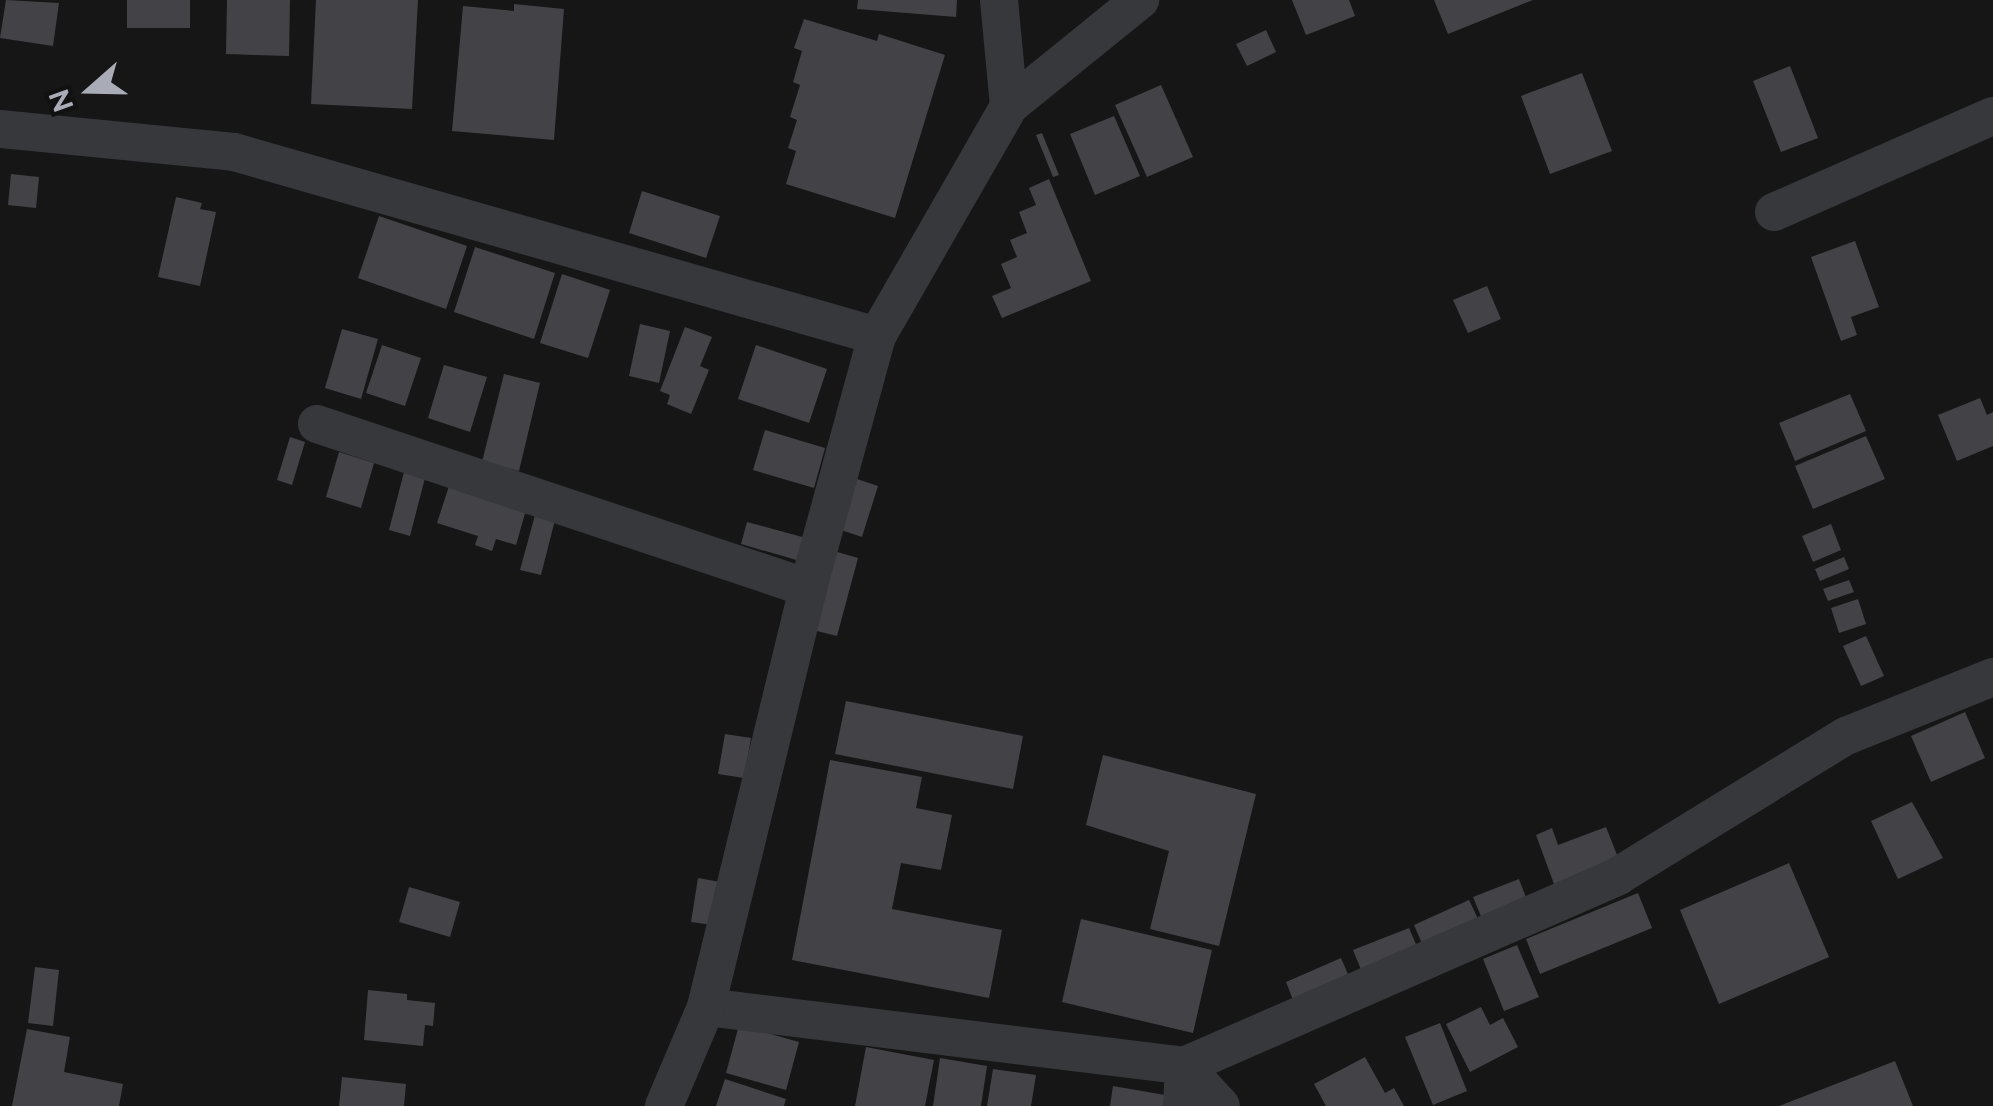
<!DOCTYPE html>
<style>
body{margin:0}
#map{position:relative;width:1993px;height:1106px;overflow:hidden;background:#161617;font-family:Raleway,sans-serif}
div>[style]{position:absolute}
.building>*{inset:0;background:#434347}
.street>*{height:38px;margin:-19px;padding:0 19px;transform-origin:19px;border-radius:19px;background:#37383c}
span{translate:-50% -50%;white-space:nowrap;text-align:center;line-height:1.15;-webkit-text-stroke:9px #111112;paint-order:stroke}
.north{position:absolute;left:40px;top:40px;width:100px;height:100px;-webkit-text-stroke:8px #111112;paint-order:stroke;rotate:250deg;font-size:28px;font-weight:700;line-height:40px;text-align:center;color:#a9acb6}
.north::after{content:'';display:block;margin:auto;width:35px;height:45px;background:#a9acb6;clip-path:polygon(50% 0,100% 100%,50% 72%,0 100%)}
</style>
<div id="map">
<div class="building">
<i style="clip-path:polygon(6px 0,59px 3px,53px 46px,0 38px)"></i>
<i style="clip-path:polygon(127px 0,190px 0,190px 28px,127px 28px)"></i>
<i style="clip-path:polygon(227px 0,290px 0,289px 56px,226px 54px)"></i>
<i style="clip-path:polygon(316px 0,418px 0,412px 109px,311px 104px)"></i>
<i style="clip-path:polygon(858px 0,957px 0,956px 17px,857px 9px)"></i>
<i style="clip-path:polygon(1292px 0,1349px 0,1355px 16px,1306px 35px)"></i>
<i style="clip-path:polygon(1434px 0,1533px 0,1448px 34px)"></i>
<i style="clip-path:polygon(514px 4px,564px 9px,554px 140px,452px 131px,463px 6px,514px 11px)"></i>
<i style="clip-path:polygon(804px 19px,877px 41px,879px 34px,945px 55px,895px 218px,786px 184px,796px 151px,788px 148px,797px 120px,790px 117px,800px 85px,793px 82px,802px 51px,794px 48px)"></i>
<i style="clip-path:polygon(1266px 30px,1276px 52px,1247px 66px,1236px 44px)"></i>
<i style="clip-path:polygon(1790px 66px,1818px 138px,1781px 152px,1753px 81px)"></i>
<i style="clip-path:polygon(1582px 73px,1612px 151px,1550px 174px,1521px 96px)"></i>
<i style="clip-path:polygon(1161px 85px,1193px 157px,1147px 177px,1115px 105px)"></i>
<i style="clip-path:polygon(1114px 116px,1140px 176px,1095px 195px,1070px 134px)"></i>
<i style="clip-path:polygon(1042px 133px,1059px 175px,1053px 177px,1036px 135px)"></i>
<i style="clip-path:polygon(11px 174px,39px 177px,36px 208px,8px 205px)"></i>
<i style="clip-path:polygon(1049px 179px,1091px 281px,1002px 318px,992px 296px,1011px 288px,1001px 264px,1017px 257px,1010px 240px,1027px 233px,1019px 212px,1036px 205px,1029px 188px)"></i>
<i style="clip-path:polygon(642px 191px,720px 216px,706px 258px,629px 233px)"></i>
<i style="clip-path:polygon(176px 197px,202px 203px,200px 209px,216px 212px,200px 286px,158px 277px)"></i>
<i style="clip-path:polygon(379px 216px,467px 246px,446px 309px,358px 278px)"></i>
<i style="clip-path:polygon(1855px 241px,1879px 307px,1851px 317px,1857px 335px,1841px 341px,1811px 257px)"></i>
<i style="clip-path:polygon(475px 247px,555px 273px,534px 339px,454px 312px)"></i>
<i style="clip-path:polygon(562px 274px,610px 290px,588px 358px,540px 343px)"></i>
<i style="clip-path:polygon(1487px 286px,1501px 319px,1468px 333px,1453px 300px)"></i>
<i style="clip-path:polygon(640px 324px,670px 331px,659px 383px,629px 376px)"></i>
<i style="clip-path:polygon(685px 327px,712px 337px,700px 366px,709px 370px,691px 414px,667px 404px,670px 395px,660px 391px)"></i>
<i style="clip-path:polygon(342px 329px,378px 339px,361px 399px,325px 388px)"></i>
<i style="clip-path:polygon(382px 345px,421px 358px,405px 406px,366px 393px)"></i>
<i style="clip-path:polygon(756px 345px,827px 369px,809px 423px,738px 399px)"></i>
<i style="clip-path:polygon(444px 365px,487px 377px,470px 432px,428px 418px)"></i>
<i style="clip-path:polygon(504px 374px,540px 383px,519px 471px,482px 462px)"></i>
<i style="clip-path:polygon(1850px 394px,1866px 431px,1795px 461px,1779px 423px)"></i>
<i style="clip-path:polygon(1980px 398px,1987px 415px,1993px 412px,1993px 446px,1957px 461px,1938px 415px)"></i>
<i style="clip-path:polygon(765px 430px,825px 448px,814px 488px,753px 470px)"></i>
<i style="clip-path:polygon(1866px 436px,1885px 479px,1813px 509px,1795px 466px)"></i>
<i style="clip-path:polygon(290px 437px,305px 442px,292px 485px,277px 480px)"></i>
<i style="clip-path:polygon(339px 452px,374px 463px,361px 508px,326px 497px)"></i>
<i style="clip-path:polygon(404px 472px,425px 478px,410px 536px,389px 530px)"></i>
<i style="clip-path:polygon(857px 479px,878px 486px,862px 537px,841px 530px)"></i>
<i style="clip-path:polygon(449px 486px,526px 510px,516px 545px,496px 539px,492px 551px,475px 545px,478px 536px,437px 523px)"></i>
<i style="clip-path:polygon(535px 515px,555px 520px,541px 575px,520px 570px)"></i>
<i style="clip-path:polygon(747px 522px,806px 538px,800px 561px,741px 544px)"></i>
<i style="clip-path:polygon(1831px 524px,1841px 550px,1813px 562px,1802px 536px)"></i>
<i style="clip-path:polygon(834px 551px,858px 558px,837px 636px,813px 630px)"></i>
<i style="clip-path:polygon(1844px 557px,1849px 569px,1820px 581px,1815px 569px)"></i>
<i style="clip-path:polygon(1849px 580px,1854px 592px,1828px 601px,1823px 589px)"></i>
<i style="clip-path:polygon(1858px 599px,1866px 624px,1839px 633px,1831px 608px)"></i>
<i style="clip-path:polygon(1866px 636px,1884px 676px,1861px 686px,1843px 646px)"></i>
<i style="clip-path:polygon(846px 701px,1023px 736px,1013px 789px,835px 754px)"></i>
<i style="clip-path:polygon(1965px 712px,1985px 758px,1931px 782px,1911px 736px)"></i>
<i style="clip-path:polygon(725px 734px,751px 738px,744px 778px,718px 774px)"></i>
<i style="clip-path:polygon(1103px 755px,1256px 794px,1219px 946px,1150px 929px,1169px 851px,1086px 825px)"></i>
<i style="clip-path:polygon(830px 760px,922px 777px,916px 808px,952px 815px,941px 870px,901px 863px,892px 909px,1002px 930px,989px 998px,792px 960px)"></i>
<i style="clip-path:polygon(1912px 802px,1943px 858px,1898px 879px,1871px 821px)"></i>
<i style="clip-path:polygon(1606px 827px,1623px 870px,1558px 895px,1536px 835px,1552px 828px,1558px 845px)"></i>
<i style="clip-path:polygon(1789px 863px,1829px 957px,1719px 1004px,1680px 910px)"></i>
<i style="clip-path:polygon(698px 878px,720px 882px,713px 925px,691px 922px)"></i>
<i style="clip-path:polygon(1519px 879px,1530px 908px,1485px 926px,1473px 897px)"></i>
<i style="clip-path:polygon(409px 887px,460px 902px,450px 937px,399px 922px)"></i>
<i style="clip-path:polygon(1638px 893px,1652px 928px,1540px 974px,1526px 939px)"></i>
<i style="clip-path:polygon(1469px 900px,1480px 923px,1424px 948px,1414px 925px)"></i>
<i style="clip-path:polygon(1081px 919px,1212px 950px,1193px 1033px,1062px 1002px)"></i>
<i style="clip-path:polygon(1409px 928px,1418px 949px,1362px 972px,1353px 950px)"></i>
<i style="clip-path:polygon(1517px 945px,1539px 997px,1504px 1011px,1483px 959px)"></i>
<i style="clip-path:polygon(1341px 958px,1351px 981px,1295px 1005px,1286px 982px)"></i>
<i style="clip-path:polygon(35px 967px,59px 970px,53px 1026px,28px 1023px)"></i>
<i style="clip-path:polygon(368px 990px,407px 994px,407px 1000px,435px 1003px,433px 1026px,425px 1025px,423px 1046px,364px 1040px)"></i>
<i style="clip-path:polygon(1481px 1007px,1490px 1025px,1503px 1018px,1518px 1047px,1470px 1072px,1446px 1024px)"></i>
<i style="clip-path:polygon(1440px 1023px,1467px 1091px,1433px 1105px,1405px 1037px)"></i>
<i style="clip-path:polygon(739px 1025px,799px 1042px,786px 1090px,726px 1073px)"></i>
<i style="clip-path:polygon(27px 1029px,70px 1037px,64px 1072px,123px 1084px,119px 1106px,12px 1106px)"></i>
<i style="clip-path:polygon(866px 1047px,934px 1060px,925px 1106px,855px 1106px)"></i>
<i style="clip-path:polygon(1365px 1057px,1385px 1093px,1394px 1088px,1404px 1106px,1326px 1106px,1314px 1084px)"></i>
<i style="clip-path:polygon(940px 1058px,987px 1066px,981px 1106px,933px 1106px)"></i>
<i style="clip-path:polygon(1895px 1061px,1913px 1106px,1779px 1106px)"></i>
<i style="clip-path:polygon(993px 1069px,1036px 1075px,1031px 1106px,987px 1106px)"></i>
<i style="clip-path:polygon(342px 1077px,406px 1084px,404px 1106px,339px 1106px)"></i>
<i style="clip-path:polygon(725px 1079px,786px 1099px,784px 1106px,716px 1106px)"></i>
<i style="clip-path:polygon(1113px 1086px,1165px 1095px,1163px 1106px,1110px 1106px)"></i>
</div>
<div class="street">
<i style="left:999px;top:0;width:106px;rotate:84.6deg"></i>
<i style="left:0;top:129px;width:235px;rotate:5.6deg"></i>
<i style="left:234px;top:152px;width:669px;rotate:15.97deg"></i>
<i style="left:1774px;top:212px;width:239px;rotate:-23.7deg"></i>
<i style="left:317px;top:424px;width:518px;rotate:18.47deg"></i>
<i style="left:706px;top:1007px;width:482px;rotate:7deg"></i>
<i style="left:1184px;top:1066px;width:54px;rotate:47.2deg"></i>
<i style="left:664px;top:1106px;width:108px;rotate:-67deg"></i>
<i style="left:706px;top:1007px;width:431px;rotate:-76.3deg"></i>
<i style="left:808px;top:588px;width:261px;rotate:-74.7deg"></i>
<i style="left:877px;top:336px;width:265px;rotate:-60.1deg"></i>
<i style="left:1009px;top:106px;width:169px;rotate:-39deg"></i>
<i style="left:1182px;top:1106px;width:40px;rotate:-87.1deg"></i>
<i style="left:1184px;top:1066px;width:474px;rotate:-23.6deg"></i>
<i style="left:1618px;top:876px;width:268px;rotate:-31.6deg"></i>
<i style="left:1846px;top:736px;width:158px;rotate:-21.9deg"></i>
</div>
<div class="north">N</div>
</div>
